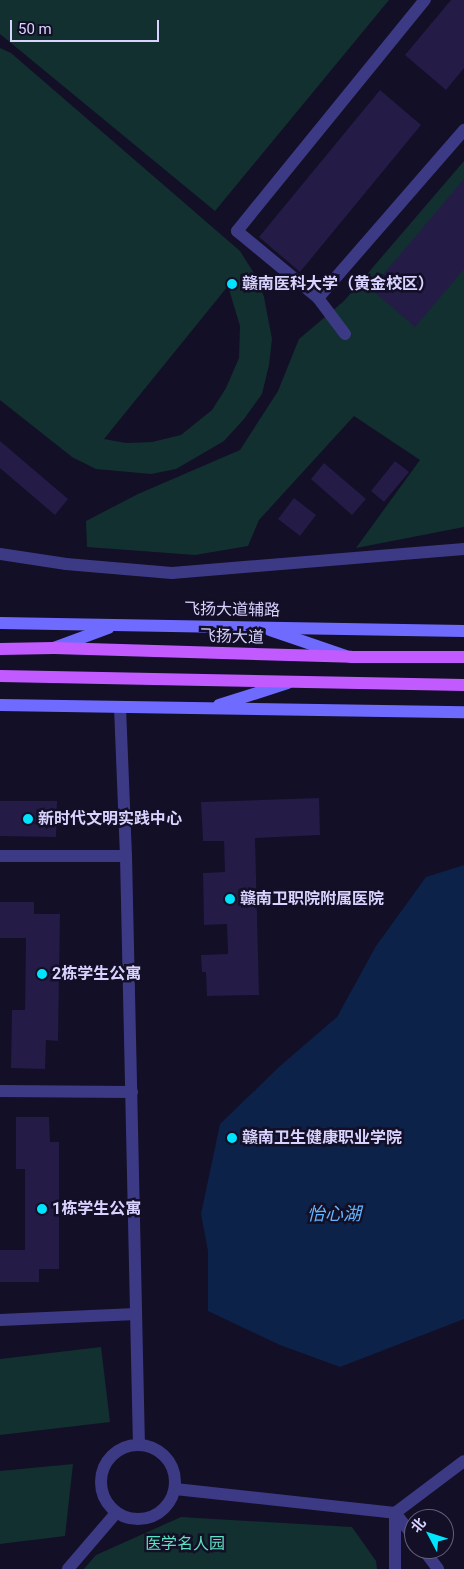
<!DOCTYPE html>
<meta charset="utf-8">
<style>
body{margin:0}
#map{position:relative;width:464px;height:1569px;overflow:hidden;background:#130f26;font-family:Roboto,"Noto Sans SC",sans-serif}
div>[style]{position:absolute}
.green>*{inset:0;background:#12302f}
.water>*{inset:0;background:#0c2248}
.building>*{inset:0;background:#241b47}
.street>*{height:12px;margin:-6px;padding:0 6px;transform-origin:6px;border-radius:6px;background:#3d3a85}
.street>.ring{margin:-6px;padding:0;box-sizing:content-box;background:none;border:12px solid #3d3a85;border-radius:50%}
.secondary>*{height:12px;margin:-6px;padding:0 6px;transform-origin:6px;border-radius:6px;background:#6f6bff}
.primary>*{height:12px;margin:-6px;padding:0 6px;transform-origin:6px;border-radius:6px;background:#c25bff}
.dots>*{width:14px;height:14px;translate:-50% -50%;box-sizing:border-box;border:2px solid #130f26;border-radius:50%}
span{translate:-50% -50%;white-space:nowrap;text-align:center;line-height:1.15;-webkit-text-stroke:5px #130f26;paint-order:stroke}
.poi-label{font-size:16px;color:#d9d4ff;font-weight:700}
.left{translate:0 -50%;text-align:left}
.street-label{font-size:16px;color:#d9d4ff}
.park-label{font-size:16px;color:#5fe0c0}
.water-label{font-size:18px;color:#62b6ff;font-style:italic}
.north{position:absolute;left:404px;top:1509px;width:50px;height:50px;box-sizing:border-box;background:#130f26;border:1px solid #625e7d;border-radius:50%;rotate:310deg;font-size:14px;font-weight:700;line-height:20px;text-align:center;color:#d9d4ff}
.north::after{content:'';display:block;margin:auto;width:18px;height:22px;background:#00e5ff;clip-path:polygon(50% 0,100% 100%,50% 72%,0 100%)}
.scale{position:absolute;left:10px;top:20px;width:149px;height:22px;box-sizing:border-box;border:2px solid #d9d4ff;border-top:0;padding-left:6px;font-size:15px;line-height:18px;white-space:nowrap;color:#d9d4ff;-webkit-text-stroke:4px #130f26;paint-order:stroke}
</style>
<div id="map">
<div class="green">
<i style="clip-path:polygon(0 0,389px 0,215px 211px,0 34px)"></i>
<i style="clip-path:polygon(evenodd,0 48px,11px 53px,240px 251px,257px 278px,264px 297px,272px 339px,269px 365px,262px 394px,244px 419px,224px 441px,176px 469px,151px 474px,96px 469px,72px 457px,0 400px,0 48px,228px 286px,240px 326px,239px 358px,226px 388px,212px 410px,181px 435px,152px 442px,126px 443px,104px 439px,228px 286px)"></i>
<i style="clip-path:polygon(464px 161px,464px 527px,356px 548px,420px 460px,354px 416px,259px 520px,248px 546px,195px 555px,87px 547px,86px 521px,138px 494px,240px 450px,278px 391px,299px 339px,344px 301px)"></i>
<i style="clip-path:polygon(101px 1347px,110px 1422px,0 1435px,0 1359px)"></i>
<i style="clip-path:polygon(73px 1464px,65px 1536px,0 1544px,0 1471px)"></i>
<i style="clip-path:polygon(181px 1517px,352px 1527px,376px 1561px,377px 1569px,84px 1569px,96px 1555px)"></i>
</div>
<div class="water">
<i style="clip-path:polygon(464px 865px,464px 1319px,340px 1367px,280px 1345px,208px 1311px,208px 1251px,201px 1214px,220px 1124px,280px 1066px,337px 1017px,376px 946px,426px 877px)"></i>
</div>
<div class="building">
<i style="clip-path:polygon(451px 0,464px 0,464px 68px,446px 90px,405px 55px)"></i>
<i style="clip-path:polygon(380px 90px,421px 125px,300px 272px,259px 237px)"></i>
<i style="clip-path:polygon(464px 179px,464px 269px,415px 327px,371px 289px)"></i>
<i style="clip-path:polygon(0 441px,68px 499px,55px 515px,0 468px)"></i>
<i style="clip-path:polygon(395px 461px,409px 472px,384px 502px,371px 491px)"></i>
<i style="clip-path:polygon(324px 463px,366px 499px,352px 515px,311px 479px)"></i>
<i style="clip-path:polygon(294px 498px,316px 515px,300px 536px,278px 519px)"></i>
<i style="clip-path:polygon(319px 798px,320px 835px,255px 838px,259px 995px,207px 996px,206px 972px,202px 972px,201px 955px,228px 954px,227px 924px,204px 925px,203px 873px,225px 872px,224px 841px,203px 841px,201px 802px)"></i>
<i style="clip-path:polygon(0 801px,57px 801px,56px 837px,0 836px)"></i>
<i style="clip-path:polygon(0 902px,34px 902px,34px 914px,60px 914px,58px 1041px,46px 1040px,45px 1069px,11px 1068px,12px 1010px,25px 1010px,26px 938px,0 938px)"></i>
<i style="clip-path:polygon(16px 1117px,49px 1117px,50px 1142px,59px 1142px,59px 1269px,39px 1269px,39px 1282px,0 1282px,0 1250px,25px 1250px,25px 1169px,16px 1169px)"></i>
</div>
<div class="street">
<i style="left:318px;top:298px;width:223px;rotate:-49deg"></i>
<i style="left:345px;top:334px;width:45px;rotate:-126.9deg"></i>
<i style="left:318px;top:298px;width:105px;rotate:-140.4deg"></i>
<i style="left:237px;top:231px;width:298px;rotate:-50.9deg"></i>
<i style="left:0;top:554px;width:67px;rotate:8.6deg"></i>
<i style="left:66px;top:564px;width:106px;rotate:4.9deg"></i>
<i style="left:172px;top:573px;width:293px;rotate:-4.7deg"></i>
<i style="left:120px;top:707px;width:149px;rotate:87.7deg"></i>
<i style="left:0;top:856px;width:126px"></i>
<i style="left:126px;top:856px;width:589px;rotate:88.74deg"></i>
<i style="left:0;top:1091px;width:132px;rotate:0.4deg"></i>
<i style="left:0;top:1320px;width:136px;rotate:-2.5deg"></i>
<i class="ring" style="left:101px;top:1445px;width:62px;height:62px"></i>
<i style="left:175px;top:1489px;width:221px;rotate:6.2deg"></i>
<i style="left:395px;top:1513px;width:56px;rotate:90deg"></i>
<i style="left:414px;top:1537px;width:31px;rotate:-128deg"></i>
<i style="left:395px;top:1513px;width:86px;rotate:-37deg"></i>
<i style="left:423px;top:1549px;width:25px;rotate:53deg"></i>
<i style="left:68px;top:1569px;width:74px;rotate:-49.4deg"></i>
</div>
<div class="secondary">
<i style="left:0;top:623px;width:464px;rotate:1deg"></i>
<i style="left:270px;top:630px;width:80px;rotate:18.9deg"></i>
<i style="left:54px;top:648px;width:58px;rotate:-20.3deg"></i>
<i style="left:0;top:705px;width:464px;rotate:0.9deg"></i>
<i style="left:219px;top:705px;width:72px;rotate:-17.7deg"></i>
</div>
<div class="primary">
<i style="left:0;top:649px;width:54px;rotate:-1.1deg"></i>
<i style="left:54px;top:648px;width:297px;rotate:1.7deg"></i>
<i style="left:351px;top:657px;width:113px"></i>
<i style="left:0;top:676px;width:464px;rotate:1.1deg"></i>
</div>
<div class="dots">
<i style="left:232px;top:284px;background:#00e5ff"></i>
<i style="left:28px;top:819px;background:#00e5ff"></i>
<i style="left:230px;top:899px;background:#00e5ff"></i>
<i style="left:42px;top:974px;background:#00e5ff"></i>
<i style="left:232px;top:1138px;background:#00e5ff"></i>
<i style="left:42px;top:1209px;background:#00e5ff"></i>
</div>
<div class="poi-label">
<span class="left" style="left:242px;top:284px">赣南医科大学（黄金校区）</span>
<span class="left" style="left:38px;top:819px">新时代文明实践中心</span>
<span class="left" style="left:240px;top:899px">赣南卫职院附属医院</span>
<span class="left" style="left:52px;top:974px">2栋学生公寓</span>
<span class="left" style="left:242px;top:1138px">赣南卫生健康职业学院</span>
<span class="left" style="left:52px;top:1209px">1栋学生公寓</span>
</div>
<div class="street-label">
<span style="left:232px;top:610px;rotate:1deg">飞扬大道辅路</span>
<span style="left:232px;top:637px;rotate:2deg">飞扬大道</span>
</div>
<div class="park-label">
<span style="left:185px;top:1544px">医学名人园</span>
</div>
<div class="water-label">
<span style="left:334px;top:1214px">怡心湖</span>
</div>
<div class="north">北</div>
<div class="scale">50 m</div>
</div>
